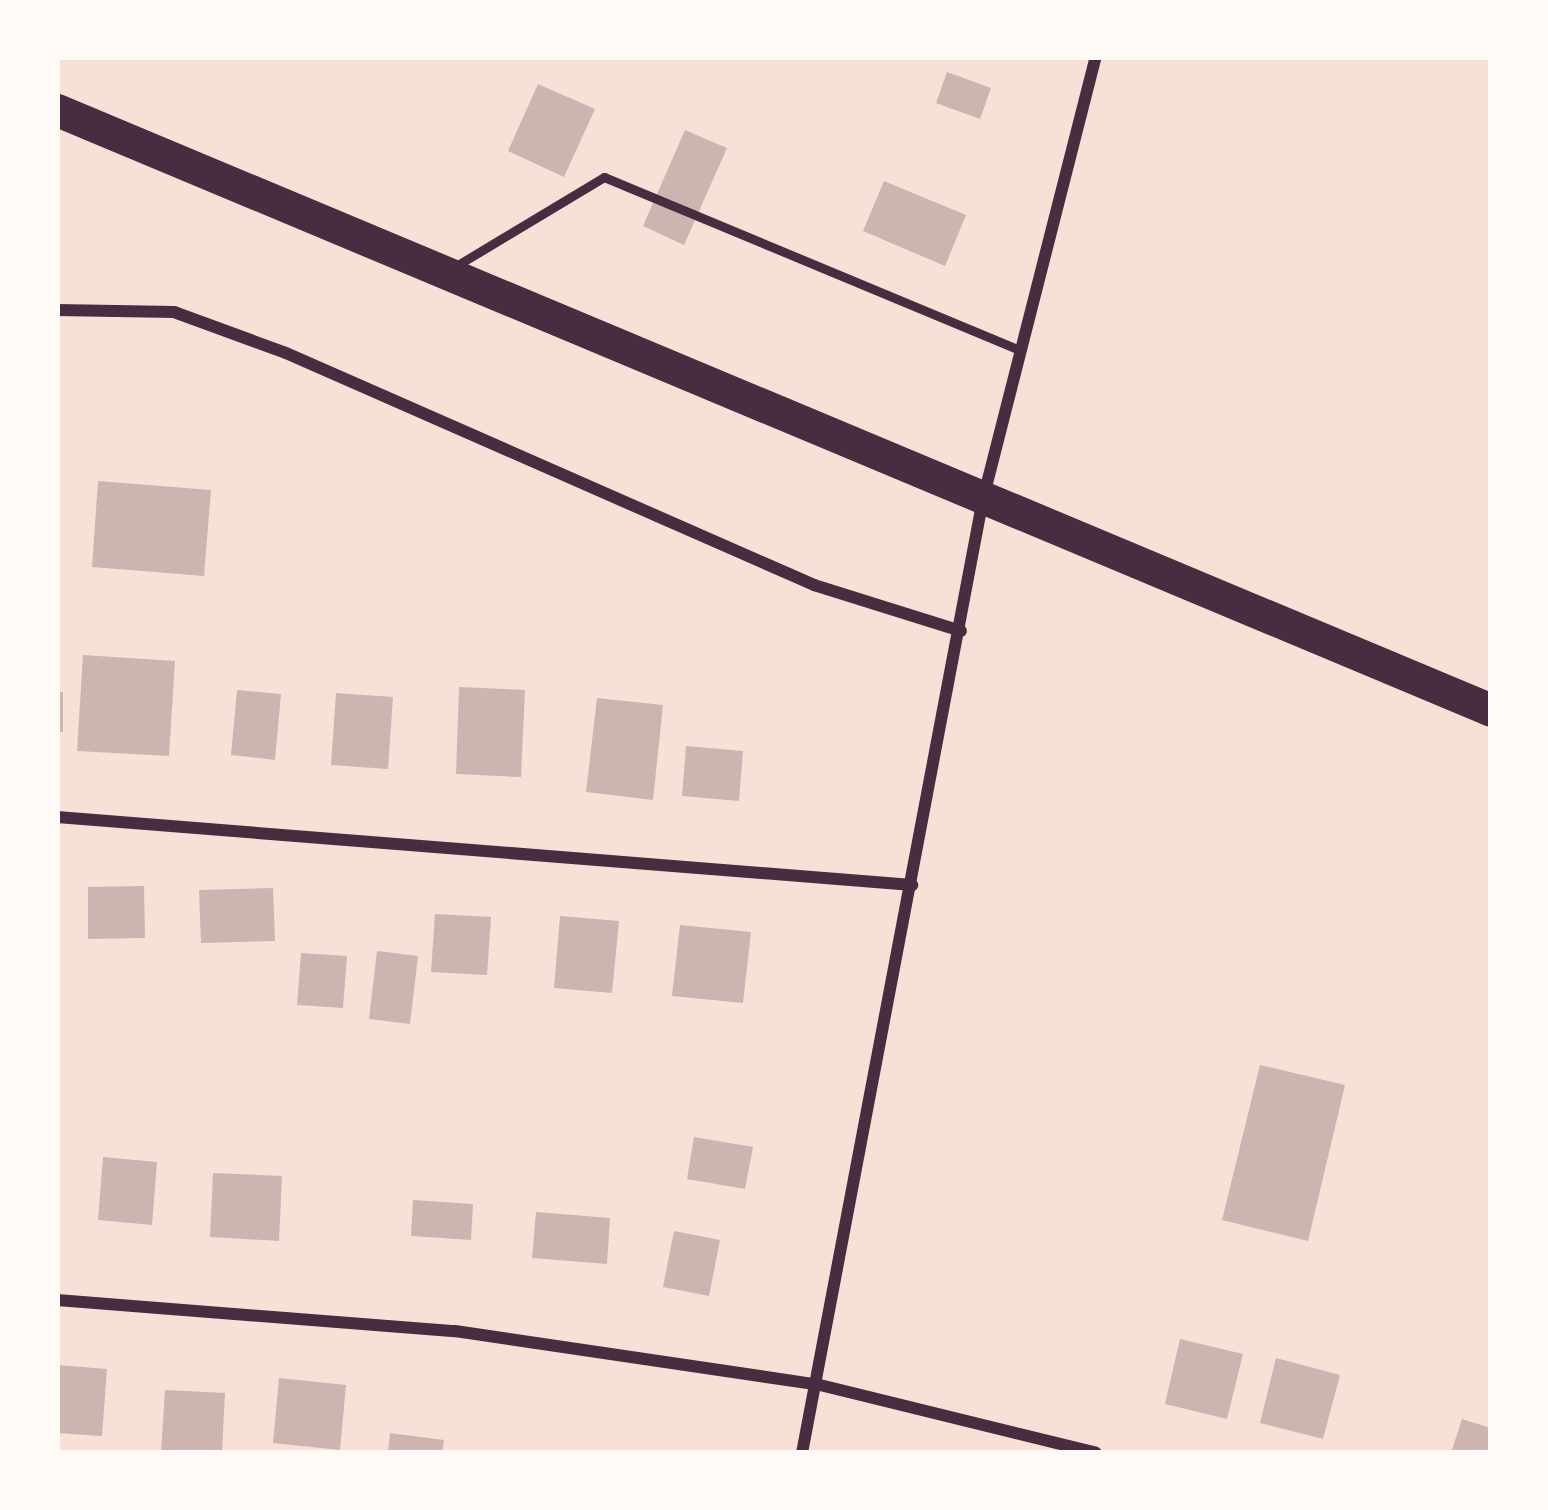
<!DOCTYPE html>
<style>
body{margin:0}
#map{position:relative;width:1548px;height:1510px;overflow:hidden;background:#f7e1d7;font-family:"Roboto Serif",serif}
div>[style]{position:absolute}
.building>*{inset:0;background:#ccb4b1}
.service>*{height:9px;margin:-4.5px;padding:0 4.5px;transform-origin:4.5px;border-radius:4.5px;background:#4a2c40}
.minor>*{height:12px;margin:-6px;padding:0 6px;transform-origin:6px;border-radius:6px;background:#4a2c40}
.trunk>*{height:33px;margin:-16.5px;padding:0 16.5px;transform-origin:16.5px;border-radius:16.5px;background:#4a2c40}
span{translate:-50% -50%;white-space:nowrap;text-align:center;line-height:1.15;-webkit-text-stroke:12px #fffaf5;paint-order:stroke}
.frame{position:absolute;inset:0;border:60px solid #fffaf5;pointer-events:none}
</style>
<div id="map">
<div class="building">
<i style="clip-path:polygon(947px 72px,991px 88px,980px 119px,936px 103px)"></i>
<i style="clip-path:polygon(538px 84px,595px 109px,564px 177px,508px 151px)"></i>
<i style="clip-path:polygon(685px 130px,727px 148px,684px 245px,643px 226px)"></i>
<i style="clip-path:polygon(884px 181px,966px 215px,945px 266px,863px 231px)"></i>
<i style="clip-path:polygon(98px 481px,211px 490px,204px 576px,92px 567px)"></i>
<i style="clip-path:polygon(83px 655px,175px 661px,169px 756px,77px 751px)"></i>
<i style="clip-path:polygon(459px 687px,525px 690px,521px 777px,456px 774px)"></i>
<i style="clip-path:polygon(237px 690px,281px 694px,275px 760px,231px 755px)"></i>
<i style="clip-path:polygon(57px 692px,63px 692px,63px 732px,57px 732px)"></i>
<i style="clip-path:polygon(336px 693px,393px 697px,388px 769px,331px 765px)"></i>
<i style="clip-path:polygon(597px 698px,663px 705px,653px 800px,586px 792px)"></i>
<i style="clip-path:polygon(686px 746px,743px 751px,739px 801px,682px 796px)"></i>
<i style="clip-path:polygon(144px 886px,145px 938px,88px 939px,88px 887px)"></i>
<i style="clip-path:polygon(273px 888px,275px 941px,201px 943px,199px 890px)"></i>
<i style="clip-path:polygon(435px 914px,491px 917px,487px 975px,431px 972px)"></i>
<i style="clip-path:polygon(560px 916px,619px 921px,612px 993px,554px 988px)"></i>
<i style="clip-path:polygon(680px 925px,751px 932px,743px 1003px,672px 996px)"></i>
<i style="clip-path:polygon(377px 951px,418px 956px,410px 1024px,369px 1019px)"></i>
<i style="clip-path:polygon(301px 953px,347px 956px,343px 1008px,297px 1005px)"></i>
<i style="clip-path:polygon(1260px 1065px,1345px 1085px,1308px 1241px,1222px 1220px)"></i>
<i style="clip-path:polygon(694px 1137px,753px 1147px,745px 1189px,687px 1179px)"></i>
<i style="clip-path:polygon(103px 1157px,157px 1162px,152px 1225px,98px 1220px)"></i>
<i style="clip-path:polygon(213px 1173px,282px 1176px,279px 1241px,210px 1237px)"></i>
<i style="clip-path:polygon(413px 1200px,473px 1204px,471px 1240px,411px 1236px)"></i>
<i style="clip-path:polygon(536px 1212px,610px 1218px,607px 1264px,532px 1258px)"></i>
<i style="clip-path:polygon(674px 1231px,720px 1240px,709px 1296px,663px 1287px)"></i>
<i style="clip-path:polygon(1180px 1339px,1243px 1354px,1227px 1419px,1165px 1404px)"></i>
<i style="clip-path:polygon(1276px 1358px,1340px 1375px,1323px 1439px,1260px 1423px)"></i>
<i style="clip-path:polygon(57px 1365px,107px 1369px,102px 1436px,57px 1433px)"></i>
<i style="clip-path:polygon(279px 1378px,346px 1385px,340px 1450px,273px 1443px)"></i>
<i style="clip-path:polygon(165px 1390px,225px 1393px,222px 1453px,161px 1453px)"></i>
<i style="clip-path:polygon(1462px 1419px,1491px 1428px,1491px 1453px,1451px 1453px)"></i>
<i style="clip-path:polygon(390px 1433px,444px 1440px,442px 1453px,388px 1453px)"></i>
</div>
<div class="service">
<i style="left:456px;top:266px;width:173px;rotate:-31deg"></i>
<i style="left:604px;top:177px;width:452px;rotate:22.6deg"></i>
</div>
<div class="minor">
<i style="left:57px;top:310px;width:117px;rotate:1deg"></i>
<i style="left:174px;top:312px;width:119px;rotate:20.1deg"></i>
<i style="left:286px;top:353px;width:577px;rotate:23.72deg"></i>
<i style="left:814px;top:585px;width:154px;rotate:17.4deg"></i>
<i style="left:57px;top:817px;width:858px;rotate:4.55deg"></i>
<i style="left:57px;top:1300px;width:399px;rotate:4.5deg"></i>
<i style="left:455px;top:1331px;width:365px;rotate:8.4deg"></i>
<i style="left:816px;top:1384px;width:288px;rotate:13.8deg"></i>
<i style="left:802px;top:1453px;width:971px;rotate:-79.26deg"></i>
<i style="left:983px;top:499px;width:456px;rotate:-75.7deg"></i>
</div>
<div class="trunk">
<i style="left:57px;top:110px;width:1554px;rotate:22.7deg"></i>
</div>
<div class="frame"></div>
</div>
